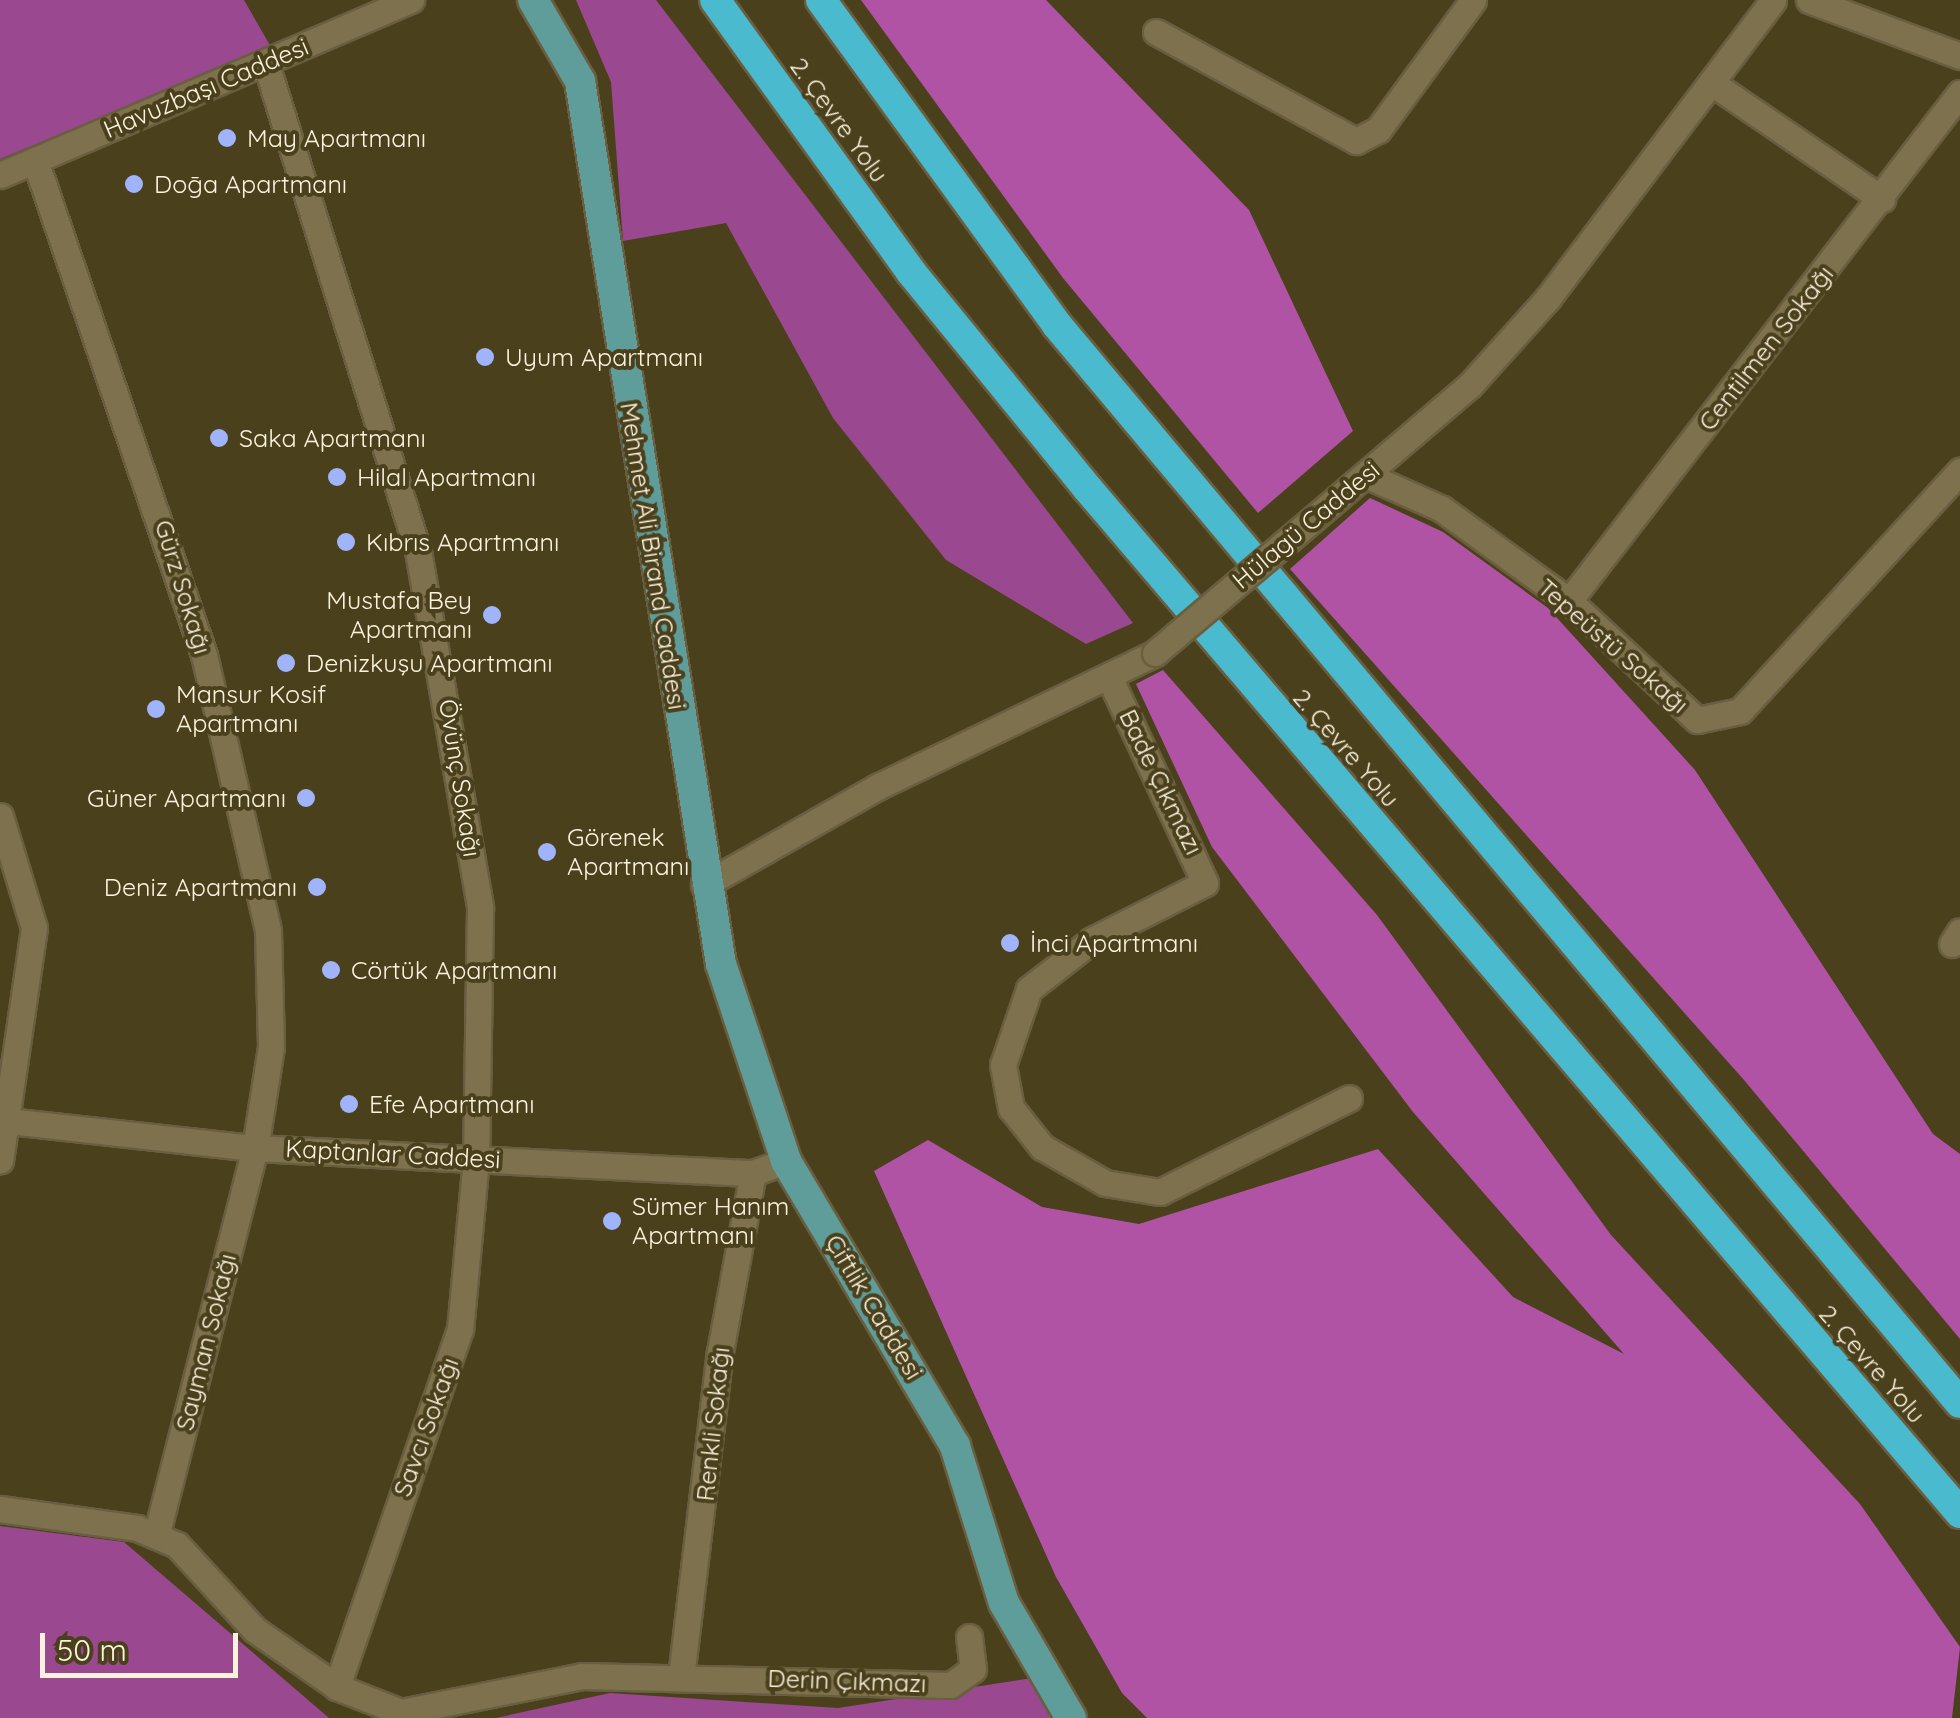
<!DOCTYPE html>
<meta charset="utf-8">
<style>
body{margin:0}
#map{position:relative;width:1960px;height:1718px;overflow:hidden;background:#4b401c;font-family:Quicksand,sans-serif}
div>[style]{position:absolute}
.green>*{inset:0;background:#9a488f}
.forest>*{inset:0;background:#b053a4}
.roads{filter:drop-shadow(2px 0 #695f40) drop-shadow(-2px 0 #695f40) drop-shadow(0 2px #695f40) drop-shadow(0 -2px #695f40)}
.minor>*{height:25px;margin:-12.5px;padding:0 12.5px;transform-origin:12.5px;border-radius:12.5px;background:#7e724e}
.major>*{height:30px;margin:-15px;padding:0 15px;transform-origin:15px;border-radius:15px;background:#5f9d9b}
.highway>*{height:30px;margin:-15px;padding:0 15px;transform-origin:15px;border-radius:15px;background:#4abacf}
.bridges{filter:drop-shadow(2px 0 #695f40) drop-shadow(-2px 0 #695f40) drop-shadow(0 2px #695f40) drop-shadow(0 -2px #695f40)}
.minor-bridge>*{height:25px;margin:-12.5px;padding:0 12.5px;transform-origin:12.5px;border-radius:12.5px;background:#7e724e}
.dots>*{width:28px;height:28px;translate:-50% -50%;box-sizing:border-box;border:5px solid #4b401c;border-radius:50%}
span{translate:-50% -50%;white-space:nowrap;text-align:center;line-height:1.15;-webkit-text-stroke:8px #4b401c;paint-order:stroke}
.street-label{font-size:25px;color:#f9f2de}
.poi-label{font-size:25px;color:#f9f2de}
.left{translate:0 -50%;text-align:left}
.right{translate:-100% -50%;text-align:right}
.scale{position:absolute;left:40px;top:1633px;width:198px;height:45px;box-sizing:border-box;border:5px solid #f9f2de;border-top:0;padding-left:12px;font-size:30px;line-height:35px;white-space:nowrap;color:#f9f2de;-webkit-text-stroke:8px #4b401c;paint-order:stroke}
</style>
<div id="map">
<div class="green">
<i style="clip-path:polygon(0 0,244px 0,271px 47px,0 159px)"></i>
<i style="clip-path:polygon(576px 0,656px 0,1133px 623px,1086px 644px,946px 560px,833px 418px,726px 223px,623px 241px,611px 82px)"></i>
<i style="clip-path:polygon(0 1526px,124px 1542px,329px 1718px,0 1718px)"></i>
<i style="clip-path:polygon(1033px 1678px,1057px 1718px,496px 1718px,610px 1693px,838px 1708px)"></i>
</div>
<div class="forest">
<i style="clip-path:polygon(861px 0,1046px 0,1249px 210px,1353px 431px,1258px 513px,1063px 278px)"></i>
<i style="clip-path:polygon(1370px 498px,1443px 532px,1548px 608px,1695px 770px,1933px 1134px,1960px 1154px,1960px 1339px,1744px 1080px,1290px 569px)"></i>
<i style="clip-path:polygon(1163px 670px,1377px 915px,1611px 1235px,1860px 1504px,1960px 1647px,1952px 1718px,1147px 1718px,1122px 1693px,1056px 1577px,874px 1171px,928px 1140px,1042px 1207px,1139px 1224px,1378px 1149px,1513px 1297px,1624px 1354px,1413px 1112px,1212px 847px,1136px 684px)"></i>
</div>
<div class="roads">
<div class="minor">
<i style="left:1809px;top:0;width:161px;rotate:20.3deg"></i>
<i style="left:1156px;top:32px;width:228px;rotate:28.6deg"></i>
<i style="left:1356px;top:141px;width:25px;rotate:-27deg"></i>
<i style="left:1378px;top:130px;width:161px;rotate:-53.8deg"></i>
<i style="left:266px;top:64px;width:510px;rotate:72.67deg"></i>
<i style="left:418px;top:551px;width:362px;rotate:80.1deg"></i>
<i style="left:480px;top:908px;width:250px;rotate:90.9deg"></i>
<i style="left:476px;top:1158px;width:172px;rotate:95.3deg"></i>
<i style="left:460px;top:1329px;width:379px;rotate:109deg"></i>
<i style="left:1712px;top:83px;width:206px;rotate:34.3deg"></i>
<i style="left:35px;top:160px;width:523px;rotate:71.15deg"></i>
<i style="left:204px;top:655px;width:283px;rotate:76.9deg"></i>
<i style="left:268px;top:931px;width:116px;rotate:88.5deg"></i>
<i style="left:271px;top:1047px;width:102px;rotate:99deg"></i>
<i style="left:255px;top:1148px;width:400px;rotate:104.3deg"></i>
<i style="left:0;top:175px;width:447px;rotate:-23.1deg"></i>
<i style="left:1368px;top:476px;width:81px;rotate:24deg"></i>
<i style="left:1442px;top:509px;width:157px;rotate:35.9deg"></i>
<i style="left:1569px;top:601px;width:175px;rotate:42.9deg"></i>
<i style="left:1697px;top:720px;width:44px;rotate:-11.8deg"></i>
<i style="left:1740px;top:711px;width:326px;rotate:-47.5deg"></i>
<i style="left:1313px;top:519px;width:206px;rotate:-40.5deg"></i>
<i style="left:1470px;top:385px;width:117px;rotate:-48.1deg"></i>
<i style="left:1548px;top:298px;width:373px;rotate:-52.9deg"></i>
<i style="left:1569px;top:601px;width:641px;rotate:-52.42deg"></i>
<i style="left:1110px;top:679px;width:225px;rotate:65deg"></i>
<i style="left:1205px;top:883px;width:127px;rotate:153.2deg"></i>
<i style="left:1092px;top:940px;width:80px;rotate:142.1deg"></i>
<i style="left:1029px;top:989px;width:80px;rotate:108.9deg"></i>
<i style="left:1003px;top:1065px;width:44px;rotate:79.5deg"></i>
<i style="left:1011px;top:1108px;width:50px;rotate:51.5deg"></i>
<i style="left:1042px;top:1147px;width:73px;rotate:29.7deg"></i>
<i style="left:1105px;top:1183px;width:56px;rotate:9.3deg"></i>
<i style="left:1160px;top:1192px;width:211px;rotate:-26.4deg"></i>
<i style="left:0;top:816px;width:117px;rotate:73.1deg"></i>
<i style="left:34px;top:928px;width:235px;rotate:98.3deg"></i>
<i style="left:704px;top:885px;width:199px;rotate:-29.5deg"></i>
<i style="left:877px;top:787px;width:309px;rotate:-25.7deg"></i>
<i style="left:1952px;top:944px;width:15px;rotate:-58deg"></i>
<i style="left:0;top:1120px;width:257px;rotate:6.3deg"></i>
<i style="left:255px;top:1148px;width:499px;rotate:2.9deg"></i>
<i style="left:753px;top:1173px;width:35px;rotate:-20deg"></i>
<i style="left:0;top:1509px;width:138px;rotate:7.9deg"></i>
<i style="left:137px;top:1528px;width:43px;rotate:23deg"></i>
<i style="left:177px;top:1545px;width:115px;rotate:47.5deg"></i>
<i style="left:255px;top:1630px;width:100px;rotate:34.8deg"></i>
<i style="left:337px;top:1687px;width:69px;rotate:21.3deg"></i>
<i style="left:401px;top:1712px;width:185px;rotate:-11.2deg"></i>
<i style="left:582px;top:1676px;width:369px;rotate:1.4deg"></i>
<i style="left:951px;top:1685px;width:27px;rotate:-36deg"></i>
<i style="left:973px;top:1669px;width:32px;rotate:-97deg"></i>
<i style="left:681px;top:1677px;width:327px;rotate:-83.2deg"></i>
<i style="left:720px;top:1352px;width:182px;rotate:-79.6deg"></i>
</div>
<div class="major">
<i style="left:533px;top:0;width:94px;rotate:59.9deg"></i>
<i style="left:580px;top:81px;width:894px;rotate:80.93deg"></i>
<i style="left:721px;top:964px;width:207px;rotate:71.7deg"></i>
<i style="left:786px;top:1161px;width:331px;rotate:59.3deg"></i>
<i style="left:955px;top:1446px;width:164px;rotate:72.7deg"></i>
<i style="left:1004px;top:1603px;width:133px;rotate:59.8deg"></i>
</div>
<div class="highway">
<i style="left:715px;top:0;width:335px;rotate:54.2deg"></i>
<i style="left:911px;top:272px;width:280px;rotate:50.8deg"></i>
<i style="left:1088px;top:489px;width:1345px;rotate:49.58deg"></i>
<i style="left:821px;top:0;width:402px;rotate:54deg"></i>
<i style="left:1057px;top:325px;width:1406px;rotate:50.05deg"></i>
</div>
</div>
<div class="bridges">
<div class="minor-bridge">
<i style="left:1155px;top:653px;width:207px;rotate:-40.3deg"></i>
</div>
</div>
<div class="dots">
<i style="left:227px;top:138px;background:#a0b3fd"></i>
<i style="left:134px;top:184px;background:#a0b3fd"></i>
<i style="left:485px;top:357px;background:#a0b3fd"></i>
<i style="left:219px;top:438px;background:#a0b3fd"></i>
<i style="left:337px;top:477px;background:#a0b3fd"></i>
<i style="left:346px;top:542px;background:#a0b3fd"></i>
<i style="left:492px;top:615px;background:#a0b3fd"></i>
<i style="left:286px;top:663px;background:#a0b3fd"></i>
<i style="left:156px;top:709px;background:#a0b3fd"></i>
<i style="left:306px;top:798px;background:#a0b3fd"></i>
<i style="left:547px;top:852px;background:#a0b3fd"></i>
<i style="left:317px;top:887px;background:#a0b3fd"></i>
<i style="left:1010px;top:943px;background:#a0b3fd"></i>
<i style="left:331px;top:970px;background:#a0b3fd"></i>
<i style="left:349px;top:1104px;background:#a0b3fd"></i>
<i style="left:612px;top:1221px;background:#a0b3fd"></i>
</div>
<div class="street-label">
<span style="left:206px;top:88px;rotate:-23deg">Havuzbaşı Caddesi</span>
<span style="left:839px;top:120px;rotate:54deg">2. Çevre Yolu</span>
<span style="left:1766px;top:348px;rotate:-52deg">Centilmen Sokağı</span>
<span style="left:1306px;top:525px;rotate:-40deg">Hülagü Caddesi</span>
<span style="left:653px;top:556px;rotate:81deg">Mehmet Ali Birand Caddesi</span>
<span style="left:183px;top:587px;rotate:73deg">Gürz Sokağı</span>
<span style="left:1613px;top:646px;rotate:41deg">Tepeüstü Sokağı</span>
<span style="left:1346px;top:748px;rotate:49deg">2. Çevre Yolu</span>
<span style="left:460px;top:778px;rotate:81deg">Övünç Sokağı</span>
<span style="left:1161px;top:782px;rotate:64deg">Bade Çıkmazı</span>
<span style="left:393px;top:1154px;rotate:3deg">Kaptanlar Caddesi</span>
<span style="left:874px;top:1307px;rotate:59deg">Çiftlik Caddesi</span>
<span style="left:206px;top:1342px;rotate:-76deg">Sayman Sokağı</span>
<span style="left:1872px;top:1364px;rotate:49deg">2. Çevre Yolu</span>
<span style="left:713px;top:1424px;rotate:-84deg">Renkli Sokağı</span>
<span style="left:426px;top:1427px;rotate:-70deg">Savcı Sokağı</span>
<span style="left:847px;top:1681px;rotate:2deg">Derin Çıkmazı</span>
</div>
<div class="poi-label">
<span class="left" style="left:247px;top:138px">May Apartmanı</span>
<span class="left" style="left:154px;top:184px">Doḡa Apartmanı</span>
<span class="left" style="left:505px;top:357px">Uyum Apartmanı</span>
<span class="left" style="left:239px;top:438px">Saka Apartmanı</span>
<span class="left" style="left:357px;top:477px">Hilal Apartmanı</span>
<span class="left" style="left:366px;top:542px">Kıbrıs Apartmanı</span>
<span class="right" style="left:472px;top:615px">Mustafa Bey<br>Apartmanı</span>
<span class="left" style="left:306px;top:663px">Denizkuşu Apartmanı</span>
<span class="left" style="left:176px;top:709px">Mansur Kosif<br>Apartmanı</span>
<span class="right" style="left:286px;top:798px">Güner Apartmanı</span>
<span class="left" style="left:567px;top:852px">Görenek<br>Apartmanı</span>
<span class="right" style="left:297px;top:887px">Deniz Apartmanı</span>
<span class="left" style="left:1030px;top:943px">İnci Apartmanı</span>
<span class="left" style="left:351px;top:970px">Cörtük Apartmanı</span>
<span class="left" style="left:369px;top:1104px">Efe Apartmanı</span>
<span class="left" style="left:632px;top:1221px">Sümer Hanım<br>Apartmanı</span>
</div>
<div class="scale">50 m</div>
</div>
